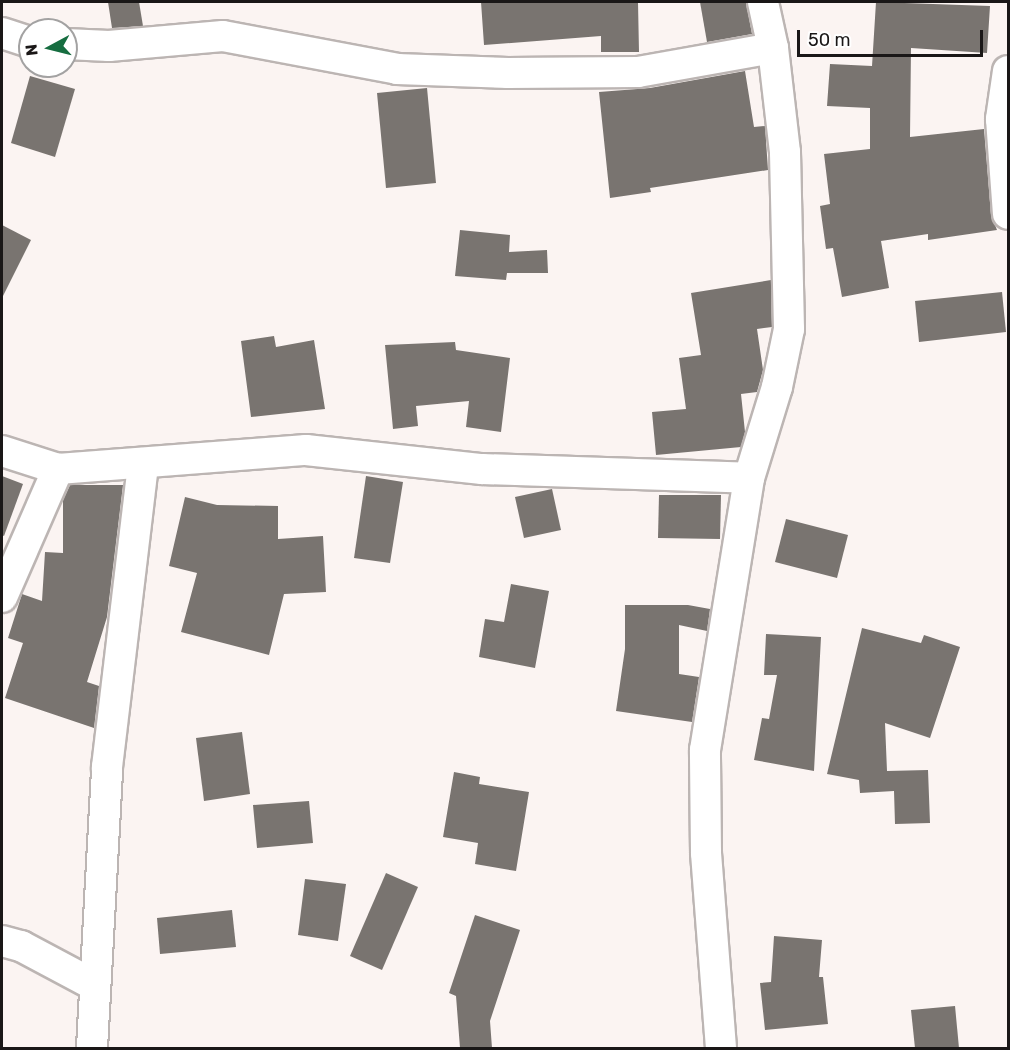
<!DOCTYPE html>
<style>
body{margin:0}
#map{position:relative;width:1010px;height:1050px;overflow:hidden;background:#fbf4f2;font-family:Rubik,sans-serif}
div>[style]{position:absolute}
.building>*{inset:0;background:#797470}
.roads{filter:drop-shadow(2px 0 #bcb5b3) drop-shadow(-2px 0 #bcb5b3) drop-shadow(0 2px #bcb5b3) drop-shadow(0 -2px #bcb5b3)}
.minor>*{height:30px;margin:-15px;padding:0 15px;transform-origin:15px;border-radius:15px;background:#fff}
span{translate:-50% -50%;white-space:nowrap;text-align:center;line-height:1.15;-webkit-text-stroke:4.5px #fff;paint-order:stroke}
.frame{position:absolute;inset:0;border:3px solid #1a1717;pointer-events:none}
.north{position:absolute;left:18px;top:18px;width:60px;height:60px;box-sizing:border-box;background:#fff;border:2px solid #a3a2a2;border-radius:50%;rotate:263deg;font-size:16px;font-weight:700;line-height:24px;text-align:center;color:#1a1717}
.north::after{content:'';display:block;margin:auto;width:21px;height:27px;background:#166d40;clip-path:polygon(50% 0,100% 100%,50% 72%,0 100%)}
.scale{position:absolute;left:797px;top:30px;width:186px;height:27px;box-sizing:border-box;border:3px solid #1a1717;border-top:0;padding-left:8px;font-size:18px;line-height:21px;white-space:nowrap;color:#1a1717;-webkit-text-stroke:4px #fff;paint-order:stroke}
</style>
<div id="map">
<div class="building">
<i style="clip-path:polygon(108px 2px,139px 2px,143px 26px,112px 28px)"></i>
<i style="clip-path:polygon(481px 2px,638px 2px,639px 52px,601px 52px,601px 36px,484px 45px)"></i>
<i style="clip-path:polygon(700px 2px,746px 2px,752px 34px,707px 42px)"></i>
<i style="clip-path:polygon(876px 2px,990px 6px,987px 53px,911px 48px,910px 137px,984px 129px,991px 215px,997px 230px,928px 240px,928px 234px,881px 241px,889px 288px,842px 297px,833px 248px,826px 249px,820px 206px,830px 204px,824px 154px,870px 149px,870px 108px,827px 106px,830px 64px,872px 66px)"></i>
<i style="clip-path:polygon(745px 71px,754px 127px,765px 126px,768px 170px,650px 188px,651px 192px,610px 198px,599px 92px,650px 88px)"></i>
<i style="clip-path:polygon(30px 76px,75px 89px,55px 157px,11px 143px)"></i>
<i style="clip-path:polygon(427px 88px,436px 183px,386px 188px,377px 93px)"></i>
<i style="clip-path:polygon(2px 225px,31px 240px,2px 298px)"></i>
<i style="clip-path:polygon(460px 230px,510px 235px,509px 252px,547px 250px,548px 273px,507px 273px,506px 280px,455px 276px)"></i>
<i style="clip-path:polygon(771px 280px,772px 327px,757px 329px,763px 370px,757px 392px,741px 394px,745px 432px,741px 447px,656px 455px,652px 412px,686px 409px,679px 358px,701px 355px,691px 293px)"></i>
<i style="clip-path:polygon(1002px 292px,1006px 332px,919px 342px,915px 301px)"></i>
<i style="clip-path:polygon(274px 336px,276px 347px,314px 340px,325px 409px,251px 417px,241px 341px)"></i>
<i style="clip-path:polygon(455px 342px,456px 350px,510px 358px,501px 432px,466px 427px,469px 401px,416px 406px,418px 426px,393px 429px,385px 345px)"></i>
<i style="clip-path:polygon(2px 476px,23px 484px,4px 536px,2px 535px)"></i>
<i style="clip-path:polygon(366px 476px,403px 482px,390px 563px,354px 558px)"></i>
<i style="clip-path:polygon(70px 485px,123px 485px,107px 617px,87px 682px,99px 686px,94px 728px,5px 698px,23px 643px,8px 638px,22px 594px,42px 601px,45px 552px,63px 553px,63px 500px)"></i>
<i style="clip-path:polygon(552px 489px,561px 530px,524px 538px,515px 497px)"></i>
<i style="clip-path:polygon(659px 495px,721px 495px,720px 539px,658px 538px)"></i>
<i style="clip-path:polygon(185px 497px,217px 505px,278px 506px,278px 539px,323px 536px,326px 592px,284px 594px,269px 655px,181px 632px,197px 573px,169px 566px)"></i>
<i style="clip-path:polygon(786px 519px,848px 535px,837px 578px,775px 562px)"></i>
<i style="clip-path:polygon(511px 584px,549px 591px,535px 668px,479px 657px,485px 619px,504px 622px)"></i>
<i style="clip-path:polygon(625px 605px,688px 605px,710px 609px,707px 631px,679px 625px,679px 674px,699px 677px,692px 722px,616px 711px,625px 649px)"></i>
<i style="clip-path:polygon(862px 628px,921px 643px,924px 635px,960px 647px,930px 738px,885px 723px,887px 771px,928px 770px,930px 823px,895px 824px,894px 791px,860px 793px,859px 780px,827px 774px)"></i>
<i style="clip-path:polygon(766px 634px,821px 637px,814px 771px,754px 760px,762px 718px,769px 719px,777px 675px,764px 675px)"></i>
<i style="clip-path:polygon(242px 732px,250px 794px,204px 801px,196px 738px)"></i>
<i style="clip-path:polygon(454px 772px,480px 777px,479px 784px,529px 792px,516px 871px,475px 864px,478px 843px,443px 837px)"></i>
<i style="clip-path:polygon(309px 801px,313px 843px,257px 848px,253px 805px)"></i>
<i style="clip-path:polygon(386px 873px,418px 887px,382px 970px,350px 956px)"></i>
<i style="clip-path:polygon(305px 879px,346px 884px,338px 941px,298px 935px)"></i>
<i style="clip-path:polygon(232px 910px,236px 947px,160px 954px,157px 918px)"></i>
<i style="clip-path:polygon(475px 915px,520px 930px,490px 1021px,492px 1048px,460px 1048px,456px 996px,449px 993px)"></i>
<i style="clip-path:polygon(774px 936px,822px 940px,819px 977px,823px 977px,828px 1024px,765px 1030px,760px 983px,771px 982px)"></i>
<i style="clip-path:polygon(955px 1006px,959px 1048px,915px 1048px,911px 1010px)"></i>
</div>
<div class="roads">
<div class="minor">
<i style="left:2px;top:33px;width:29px;rotate:18deg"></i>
<i style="left:66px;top:44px;width:43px;rotate:2.7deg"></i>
<i style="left:109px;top:46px;width:114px;rotate:-5deg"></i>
<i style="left:223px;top:36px;width:177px;rotate:10.7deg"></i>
<i style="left:397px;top:69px;width:111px;rotate:2.1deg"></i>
<i style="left:508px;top:73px;width:130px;rotate:-0.4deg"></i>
<i style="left:638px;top:72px;width:137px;rotate:-10.1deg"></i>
<i style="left:1008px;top:71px;width:49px;rotate:98.3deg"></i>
<i style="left:1001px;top:119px;width:95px;rotate:85.8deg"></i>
<i style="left:2px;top:451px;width:59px;rotate:17.8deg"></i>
<i style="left:58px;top:469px;width:249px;rotate:-4.4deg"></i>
<i style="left:306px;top:450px;width:177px;rotate:6.2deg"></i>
<i style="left:482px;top:469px;width:267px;rotate:1.9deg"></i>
<i style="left:2px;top:597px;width:140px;rotate:-66.4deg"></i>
<i style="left:2px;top:941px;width:20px;rotate:15deg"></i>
<i style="left:21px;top:946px;width:83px;rotate:28.1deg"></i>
<i style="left:92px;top:1048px;width:281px;rotate:-86.9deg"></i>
<i style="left:107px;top:767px;width:306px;rotate:-83.2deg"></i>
<i style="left:721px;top:1048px;width:196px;rotate:-94.4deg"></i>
<i style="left:706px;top:853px;width:103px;rotate:-90.6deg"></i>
<i style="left:705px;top:750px;width:276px;rotate:-80.8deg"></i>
<i style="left:749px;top:478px;width:95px;rotate:-72.9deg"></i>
<i style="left:777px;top:387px;width:59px;rotate:-78.3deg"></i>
<i style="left:789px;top:329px;width:177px;rotate:-91.3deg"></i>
<i style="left:785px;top:152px;width:105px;rotate:-96.6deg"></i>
<i style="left:773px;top:48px;width:47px;rotate:-102.3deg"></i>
</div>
</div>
<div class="frame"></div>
<div class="north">N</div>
<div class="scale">50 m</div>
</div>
